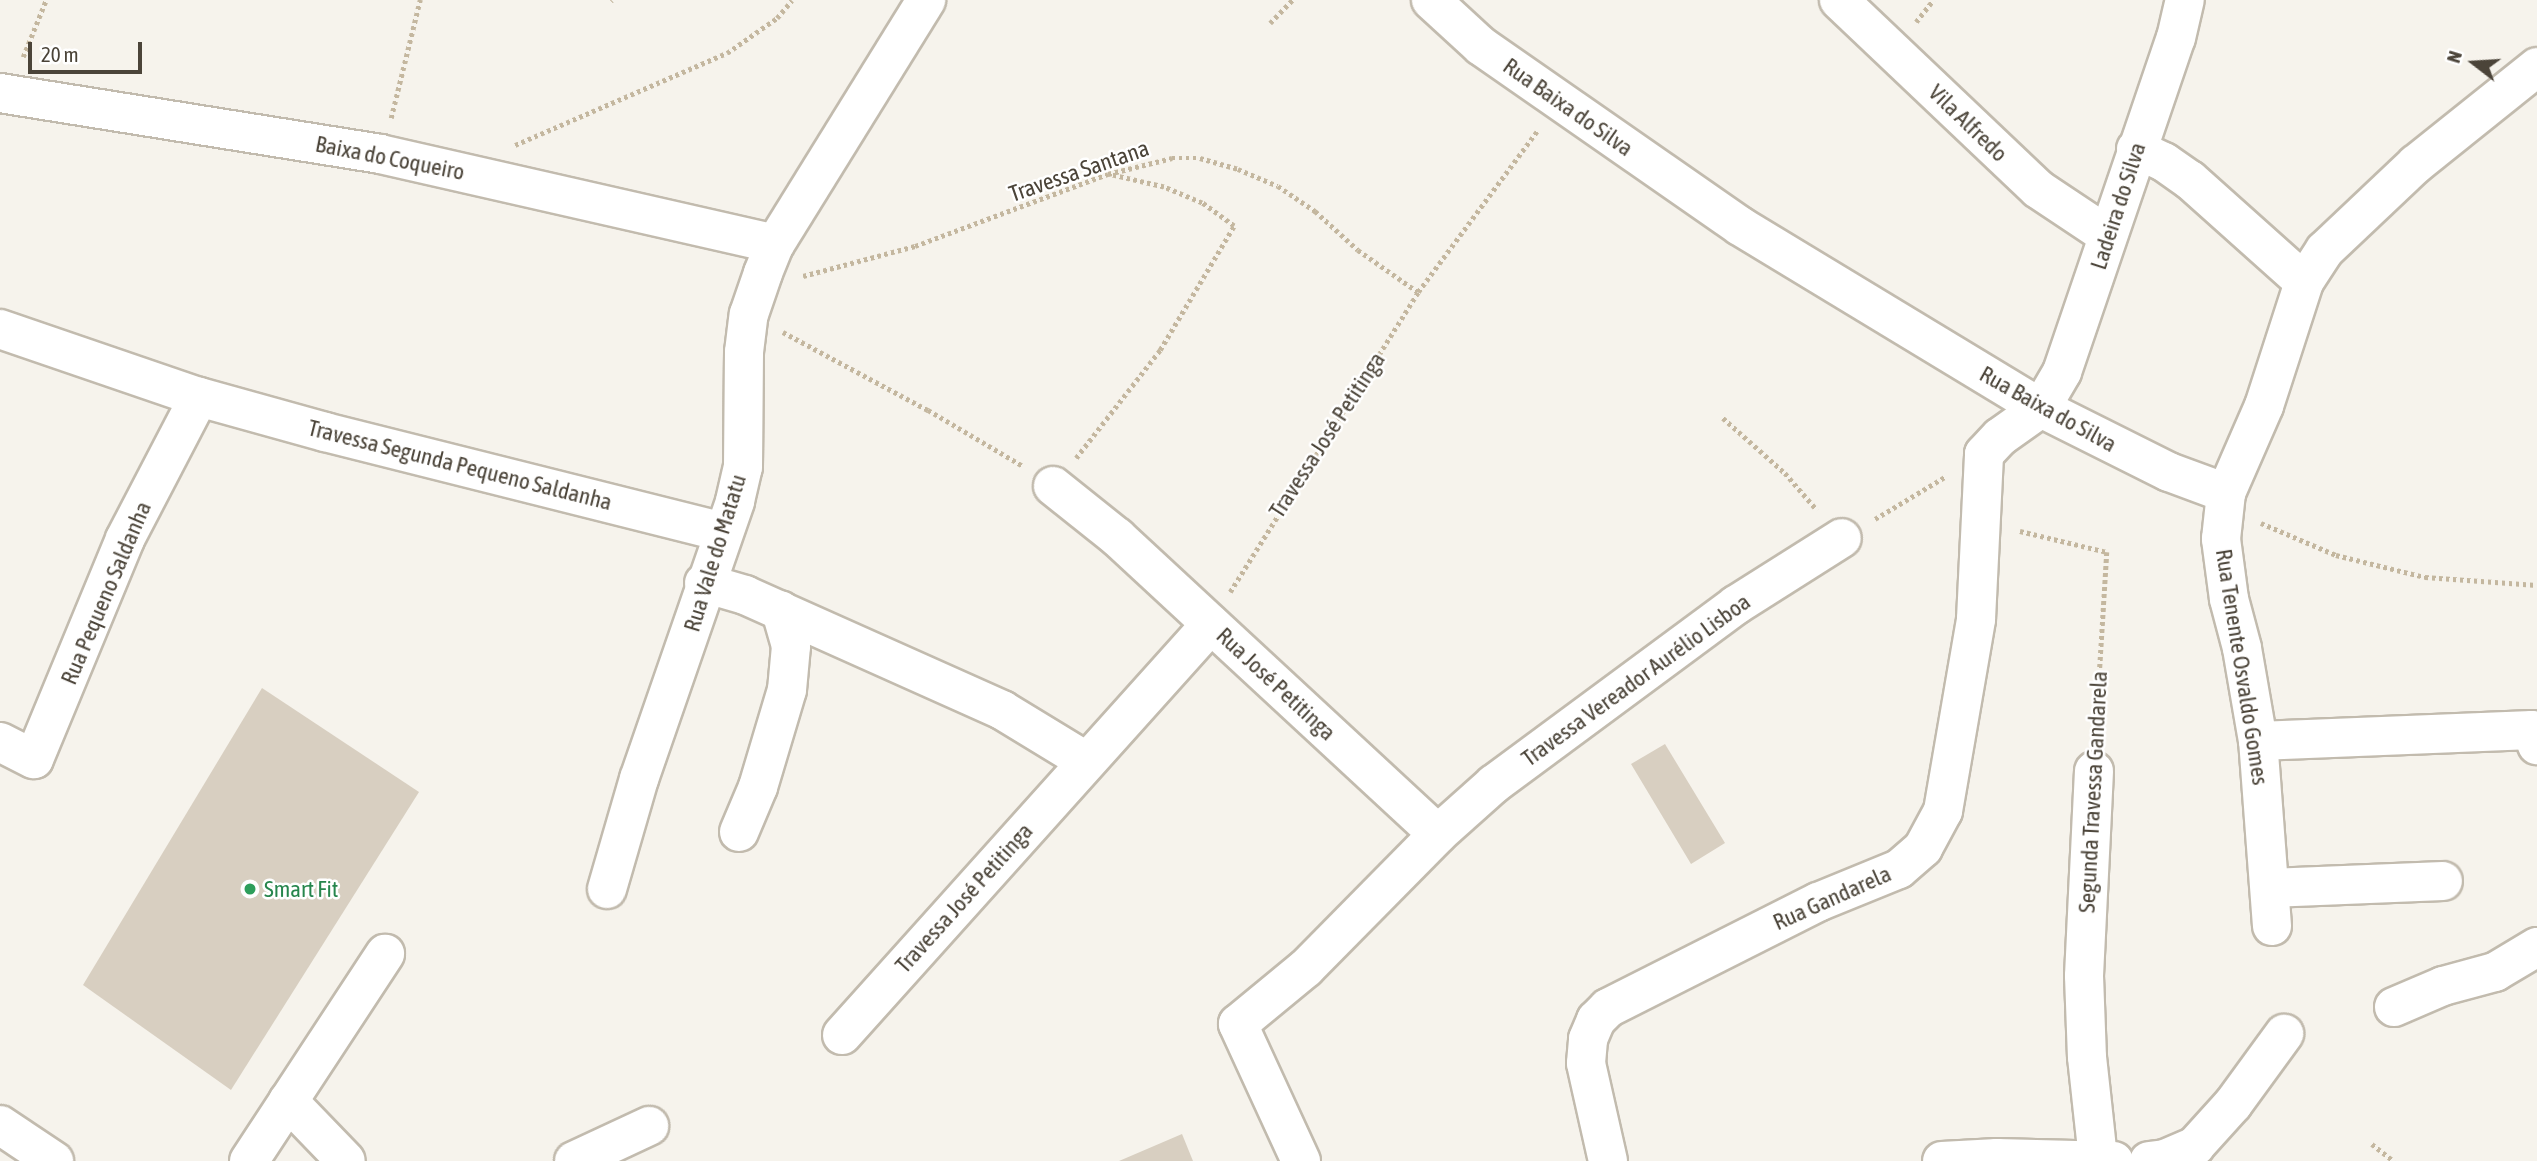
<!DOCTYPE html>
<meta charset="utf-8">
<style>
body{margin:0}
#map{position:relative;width:2537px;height:1161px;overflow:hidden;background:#f6f3ec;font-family:"Asap Condensed",sans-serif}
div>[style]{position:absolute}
.building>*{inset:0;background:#d8cfc1}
.path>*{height:4.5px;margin-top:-2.25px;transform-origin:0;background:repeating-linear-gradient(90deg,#c4b79f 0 3.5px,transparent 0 7px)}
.roads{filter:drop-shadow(2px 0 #c2bbae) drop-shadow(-2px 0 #c2bbae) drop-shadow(0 2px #c2bbae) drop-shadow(0 -2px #c2bbae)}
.minor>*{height:38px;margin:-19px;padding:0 19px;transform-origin:19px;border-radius:19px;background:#fff}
.dots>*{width:19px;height:19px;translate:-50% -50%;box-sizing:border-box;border:4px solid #fff;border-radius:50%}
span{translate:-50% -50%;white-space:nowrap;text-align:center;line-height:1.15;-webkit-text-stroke:5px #fff;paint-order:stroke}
.street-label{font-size:23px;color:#4b4439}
.leisure-label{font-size:23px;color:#27864d}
.left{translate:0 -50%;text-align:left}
.north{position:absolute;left:2439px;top:28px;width:70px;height:70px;-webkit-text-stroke:5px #fff;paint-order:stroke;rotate:287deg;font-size:19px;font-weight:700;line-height:28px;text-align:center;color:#4b4439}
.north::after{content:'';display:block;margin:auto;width:24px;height:32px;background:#4b4439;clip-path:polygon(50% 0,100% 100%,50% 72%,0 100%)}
.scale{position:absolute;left:28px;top:42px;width:114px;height:32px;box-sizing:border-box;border:4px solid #4b4439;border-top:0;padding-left:9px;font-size:21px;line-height:24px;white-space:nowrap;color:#4b4439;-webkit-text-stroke:5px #fff;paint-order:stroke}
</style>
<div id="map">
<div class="building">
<i style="clip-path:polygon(262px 688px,419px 792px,231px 1090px,83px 985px)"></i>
<i style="clip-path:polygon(1665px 744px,1725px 843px,1691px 864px,1631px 764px)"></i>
<i style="clip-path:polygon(1182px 1134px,1193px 1161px,1119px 1161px)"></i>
</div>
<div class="path">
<i style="left:611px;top:1px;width:1px;rotate:-45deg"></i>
<i style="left:1916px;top:22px;width:28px;rotate:-52deg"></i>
<i style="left:1270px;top:23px;width:32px;rotate:-46deg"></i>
<i style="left:23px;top:57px;width:61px;rotate:-68deg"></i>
<i style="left:391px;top:118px;width:122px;rotate:-76.2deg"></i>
<i style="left:515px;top:145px;width:231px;rotate:-23.5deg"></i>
<i style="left:727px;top:53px;width:61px;rotate:-35deg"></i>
<i style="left:777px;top:18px;width:23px;rotate:-50deg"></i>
<i style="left:803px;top:276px;width:116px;rotate:-15deg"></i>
<i style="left:915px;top:246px;width:206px;rotate:-20.5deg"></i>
<i style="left:1108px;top:174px;width:66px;rotate:-14deg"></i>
<i style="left:1172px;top:158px;width:28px"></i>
<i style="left:1200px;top:158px;width:40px;rotate:16deg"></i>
<i style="left:1238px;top:169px;width:43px;rotate:23deg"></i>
<i style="left:1278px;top:186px;width:45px;rotate:34deg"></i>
<i style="left:1315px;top:211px;width:58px;rotate:42.2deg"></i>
<i style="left:1358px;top:250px;width:73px;rotate:35deg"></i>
<i style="left:783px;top:332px;width:165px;rotate:28.3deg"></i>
<i style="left:928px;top:410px;width:110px;rotate:30.5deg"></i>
<i style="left:1723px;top:418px;width:83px;rotate:41.6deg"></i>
<i style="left:1785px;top:473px;width:49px;rotate:49.1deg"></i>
<i style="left:1076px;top:458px;width:137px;rotate:-52.1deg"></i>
<i style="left:1160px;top:350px;width:144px;rotate:-59.2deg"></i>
<i style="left:1234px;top:226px;width:39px;rotate:-144deg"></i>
<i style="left:1202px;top:203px;width:41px;rotate:-157.2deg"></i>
<i style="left:1164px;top:187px;width:57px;rotate:-166.9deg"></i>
<i style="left:1875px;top:519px;width:82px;rotate:-31deg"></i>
<i style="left:2261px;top:523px;width:82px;rotate:23.1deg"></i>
<i style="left:2336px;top:555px;width:92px;rotate:13.9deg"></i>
<i style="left:2425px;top:577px;width:112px;rotate:4.1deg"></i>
<i style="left:2020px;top:531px;width:89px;rotate:13.6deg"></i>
<i style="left:2107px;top:552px;width:182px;rotate:93.5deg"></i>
<i style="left:1230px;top:592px;width:354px;rotate:-57.9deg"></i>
<i style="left:1418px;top:292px;width:200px;rotate:-53.5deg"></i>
<i style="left:2372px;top:1144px;width:28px;rotate:38deg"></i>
</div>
<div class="roads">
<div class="minor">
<i style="left:1431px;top:0;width:68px;rotate:42.6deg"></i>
<i style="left:1481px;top:46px;width:315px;rotate:34.8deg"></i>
<i style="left:1740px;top:226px;width:352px;rotate:31.2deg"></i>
<i style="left:2041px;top:408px;width:143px;rotate:26.6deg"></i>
<i style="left:2169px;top:472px;width:61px;rotate:20.2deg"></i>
<i style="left:1839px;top:0;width:274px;rotate:43.5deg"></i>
<i style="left:2038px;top:189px;width:83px;rotate:33.7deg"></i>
<i style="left:0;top:93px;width:385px;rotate:9.1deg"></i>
<i style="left:380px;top:154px;width:405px;rotate:12.8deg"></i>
<i style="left:2136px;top:149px;width:31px;rotate:25deg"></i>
<i style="left:2164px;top:162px;width:32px;rotate:35deg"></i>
<i style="left:2190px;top:180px;width:153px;rotate:41.8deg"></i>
<i style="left:0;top:329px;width:210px;rotate:18.9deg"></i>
<i style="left:199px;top:397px;width:131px;rotate:15.5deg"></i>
<i style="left:325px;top:432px;width:409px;rotate:14.1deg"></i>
<i style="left:1053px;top:486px;width:82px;rotate:38.6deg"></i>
<i style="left:1117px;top:537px;width:437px;rotate:42.8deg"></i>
<i style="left:704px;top:583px;width:43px;rotate:16.3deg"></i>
<i style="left:745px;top:595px;width:282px;rotate:24.1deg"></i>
<i style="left:1002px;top:710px;width:98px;rotate:31.3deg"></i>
<i style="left:2258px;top:741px;width:274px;rotate:-2.3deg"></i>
<i style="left:2532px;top:730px;width:16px;rotate:72deg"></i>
<i style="left:0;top:742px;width:38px;rotate:27deg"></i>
<i style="left:34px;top:759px;width:238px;rotate:-67.5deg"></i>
<i style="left:125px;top:539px;width:160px;rotate:-62.5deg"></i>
<i style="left:2094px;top:771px;width:205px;rotate:92.8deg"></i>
<i style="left:2084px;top:976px;width:81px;rotate:87.9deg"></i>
<i style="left:2087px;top:1057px;width:103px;rotate:83.8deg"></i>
<i style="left:739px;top:832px;width:49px;rotate:-67.1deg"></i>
<i style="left:758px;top:787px;width:101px;rotate:-73.4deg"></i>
<i style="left:787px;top:690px;width:44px;rotate:-84.8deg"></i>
<i style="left:791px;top:646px;width:37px;rotate:-106deg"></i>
<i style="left:2270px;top:888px;width:173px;rotate:-2.3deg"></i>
<i style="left:607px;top:889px;width:115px;rotate:-73.8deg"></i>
<i style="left:639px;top:779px;width:294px;rotate:-70.9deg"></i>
<i style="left:735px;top:501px;width:35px;rotate:-77deg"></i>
<i style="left:743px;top:467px;width:115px;rotate:-89.5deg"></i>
<i style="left:744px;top:352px;width:38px;rotate:-83deg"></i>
<i style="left:749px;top:314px;width:43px;rotate:-71.1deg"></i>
<i style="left:763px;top:273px;width:31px;rotate:-68deg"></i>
<i style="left:775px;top:244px;width:287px;rotate:-58.2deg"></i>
<i style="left:2272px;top:926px;width:186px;rotate:-94.3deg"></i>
<i style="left:2258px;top:741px;width:94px;rotate:-99.8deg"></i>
<i style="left:2242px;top:648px;width:51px;rotate:-104.9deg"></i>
<i style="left:2229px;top:599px;width:61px;rotate:-97.6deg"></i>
<i style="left:2221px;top:539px;width:46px;rotate:-83.8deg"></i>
<i style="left:2226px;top:493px;width:95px;rotate:-66.4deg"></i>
<i style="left:2264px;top:406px;width:130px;rotate:-72.1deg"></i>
<i style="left:2304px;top:282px;width:38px;rotate:-57deg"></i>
<i style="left:2325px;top:250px;width:125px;rotate:-43.4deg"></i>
<i style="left:2416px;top:164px;width:155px;rotate:-38.7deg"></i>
<i style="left:2394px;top:1007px;width:53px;rotate:-23.2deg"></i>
<i style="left:2443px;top:986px;width:54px;rotate:-15.1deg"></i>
<i style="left:2495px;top:972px;width:49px;rotate:-30.8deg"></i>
<i style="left:842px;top:1035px;width:552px;rotate:-48.08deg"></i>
<i style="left:288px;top:1101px;width:83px;rotate:46deg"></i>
<i style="left:0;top:1125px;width:65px;rotate:33.7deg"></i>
<i style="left:249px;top:1161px;width:248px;rotate:-56.7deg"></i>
<i style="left:574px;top:1161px;width:83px;rotate:-25deg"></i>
<i style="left:1301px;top:1161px;width:151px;rotate:-114.7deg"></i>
<i style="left:1238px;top:1024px;width:88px;rotate:-39.5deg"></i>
<i style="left:1306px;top:968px;width:188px;rotate:-45.4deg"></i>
<i style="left:1438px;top:834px;width:75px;rotate:-41.8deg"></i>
<i style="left:1494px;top:784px;width:301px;rotate:-36.5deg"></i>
<i style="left:1736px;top:605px;width:125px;rotate:-32.3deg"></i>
<i style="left:1608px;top:1161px;width:100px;rotate:-102.7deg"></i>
<i style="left:1586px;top:1063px;width:24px;rotate:-85deg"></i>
<i style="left:1588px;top:1039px;width:21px;rotate:-67deg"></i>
<i style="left:1596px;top:1020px;width:17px;rotate:-45deg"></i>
<i style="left:1608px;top:1008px;width:235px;rotate:-26.8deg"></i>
<i style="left:1818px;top:902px;width:87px;rotate:-22.2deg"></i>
<i style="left:1899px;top:869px;width:32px;rotate:-41deg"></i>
<i style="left:1923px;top:848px;width:42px;rotate:-61.6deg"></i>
<i style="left:1943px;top:811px;width:195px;rotate:-80.2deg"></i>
<i style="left:1976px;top:619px;width:165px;rotate:-87.2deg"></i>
<i style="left:1984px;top:454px;width:23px;rotate:-47deg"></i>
<i style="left:2000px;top:437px;width:50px;rotate:-35.3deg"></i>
<i style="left:2041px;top:408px;width:42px;rotate:-59.7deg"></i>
<i style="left:2062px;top:372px;width:353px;rotate:-71.2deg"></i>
<i style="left:2176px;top:38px;width:39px;rotate:-77deg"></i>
<i style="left:1942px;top:1161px;width:55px;rotate:-3.1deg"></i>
<i style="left:1997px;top:1158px;width:117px;rotate:1.5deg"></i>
<i style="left:2149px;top:1161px;width:16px;rotate:-7deg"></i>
<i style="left:2165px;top:1159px;width:33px;rotate:-23deg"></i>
<i style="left:2195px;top:1146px;width:57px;rotate:-47.9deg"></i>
<i style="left:2233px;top:1104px;width:87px;rotate:-53.9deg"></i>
</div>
</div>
<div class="dots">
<i style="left:250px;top:889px;background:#2e9e5b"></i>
</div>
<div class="street-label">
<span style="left:1568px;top:107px;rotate:35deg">Rua Baixa do Silva</span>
<span style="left:1968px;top:123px;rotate:44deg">Vila Alfredo</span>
<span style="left:390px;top:158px;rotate:11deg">Baixa do Coqueiro</span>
<span style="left:1079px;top:171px;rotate:-19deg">Travessa Santana</span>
<span style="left:2118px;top:206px;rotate:-72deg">Ladeira do Silva</span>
<span style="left:2048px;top:409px;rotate:29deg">Rua Baixa do Silva</span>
<span style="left:1327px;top:435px;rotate:-57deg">Travessa José Petitinga</span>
<span style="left:460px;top:465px;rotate:14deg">Travessa Segunda Pequeno Saldanha</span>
<span style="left:715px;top:553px;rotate:-73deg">Rua Vale do Matatu</span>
<span style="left:106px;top:593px;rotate:-67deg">Rua Pequeno Saldanha</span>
<span style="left:2242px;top:667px;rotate:81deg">Rua Tenente Osvaldo Gomes</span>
<span style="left:1636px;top:680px;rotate:-36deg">Travessa Vereador Aurélio Lisboa</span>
<span style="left:1276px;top:684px;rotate:43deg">Rua José Petitinga</span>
<span style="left:2093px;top:792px;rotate:-87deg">Segunda Travessa Gandarela</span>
<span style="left:964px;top:898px;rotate:-48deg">Travessa José Petitinga</span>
<span style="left:1832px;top:898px;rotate:-24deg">Rua Gandarela</span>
</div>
<div class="leisure-label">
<span class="left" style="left:264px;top:889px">Smart Fit</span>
</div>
<div class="north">N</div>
<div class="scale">20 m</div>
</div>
